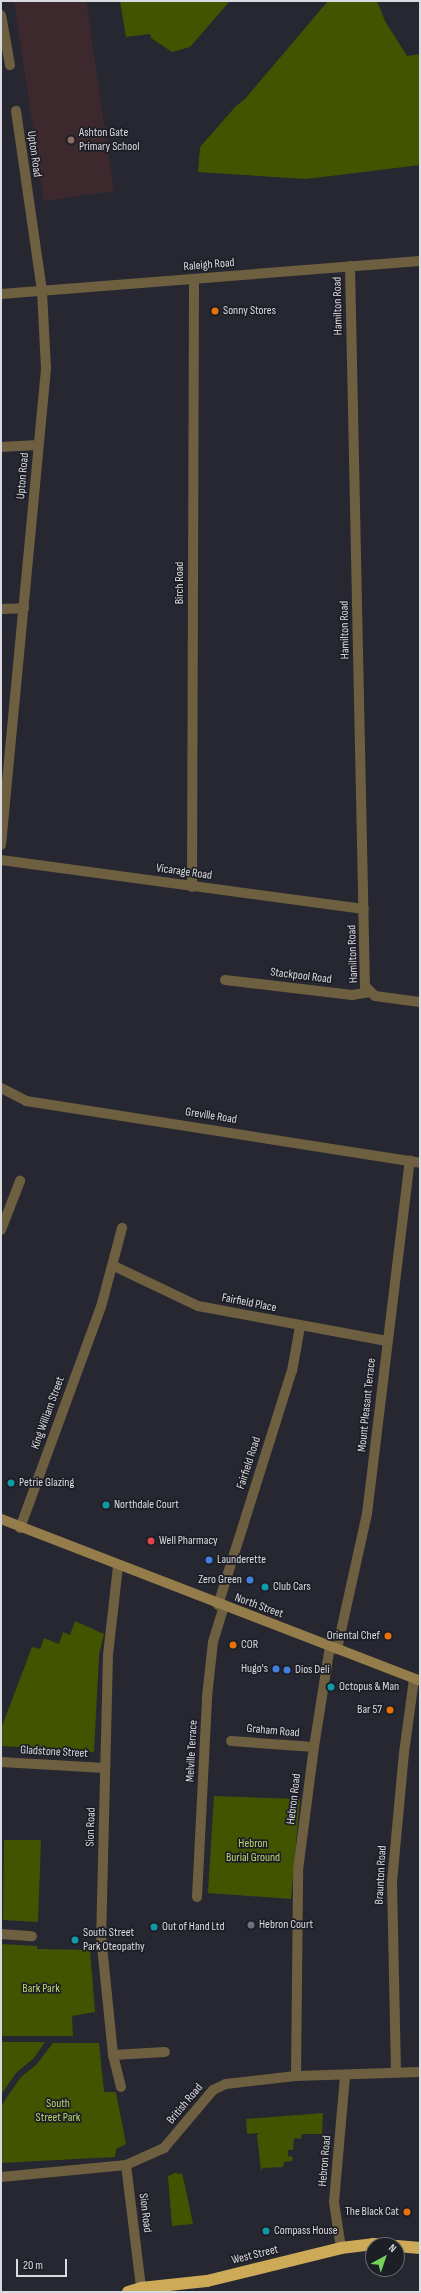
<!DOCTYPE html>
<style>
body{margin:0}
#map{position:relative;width:421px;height:2293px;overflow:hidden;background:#262730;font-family:"Sofia Sans Condensed",sans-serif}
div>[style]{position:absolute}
.education>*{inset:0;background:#3d292d}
.green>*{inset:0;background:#425400}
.street>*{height:10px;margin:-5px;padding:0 5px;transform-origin:5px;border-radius:5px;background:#6d5f40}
.secondary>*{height:10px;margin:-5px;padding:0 5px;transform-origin:5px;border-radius:5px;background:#947d4a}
.highway>*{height:12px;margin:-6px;padding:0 6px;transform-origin:6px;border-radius:6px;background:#cdaa57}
.dots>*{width:11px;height:11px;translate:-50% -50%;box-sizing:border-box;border:2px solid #1d1e26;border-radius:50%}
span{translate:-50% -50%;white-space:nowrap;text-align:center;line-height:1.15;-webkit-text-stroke:3.5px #1d1e26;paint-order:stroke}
.poi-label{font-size:12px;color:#dadbe0}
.left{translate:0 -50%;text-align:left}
.right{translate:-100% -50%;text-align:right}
.street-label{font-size:12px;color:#dadbe0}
.park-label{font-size:12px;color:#b9d76a}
.frame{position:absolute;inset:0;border:2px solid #dadbe0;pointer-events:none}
.north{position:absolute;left:365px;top:2237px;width:40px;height:40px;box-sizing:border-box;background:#1d1e26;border:1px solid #696a70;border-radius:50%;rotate:40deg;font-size:11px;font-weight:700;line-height:16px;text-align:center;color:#dadbe0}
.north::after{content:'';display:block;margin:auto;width:14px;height:18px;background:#75d25a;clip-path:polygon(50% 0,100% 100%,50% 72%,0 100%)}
.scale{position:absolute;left:16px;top:2259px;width:51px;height:18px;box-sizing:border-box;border:2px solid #dadbe0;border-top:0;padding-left:5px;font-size:12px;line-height:14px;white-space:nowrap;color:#dadbe0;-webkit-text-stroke:3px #1d1e26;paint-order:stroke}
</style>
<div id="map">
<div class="education">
<i style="clip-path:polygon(14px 1px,86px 1px,114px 191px,44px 201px)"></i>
</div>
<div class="green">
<i style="clip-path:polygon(120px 1px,230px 1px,190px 47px,172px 52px,151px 38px,150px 34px,126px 37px)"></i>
<i style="clip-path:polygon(328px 1px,377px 1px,385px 21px,407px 56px,420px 54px,420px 165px,306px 179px,198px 172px,200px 147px,236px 106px,245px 99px)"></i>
<i style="clip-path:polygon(75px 1621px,104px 1634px,99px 1655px,94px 1752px,1px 1746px,1px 1729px,32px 1647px,40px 1649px,44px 1638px,59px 1644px,63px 1632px,70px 1635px)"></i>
<i style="clip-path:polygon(214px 1796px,300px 1799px,291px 1899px,208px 1893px)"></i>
<i style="clip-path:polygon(4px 1840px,41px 1840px,38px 1922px,3px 1920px)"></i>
<i style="clip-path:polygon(1px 1944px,37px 1946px,37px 1949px,90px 1950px,95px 2012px,72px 2016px,73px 2036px,1px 2036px)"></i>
<i style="clip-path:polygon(1px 2042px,45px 2042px,34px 2058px,16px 2073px,1px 2095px)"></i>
<i style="clip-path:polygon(53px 2043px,99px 2043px,104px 2092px,116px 2092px,126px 2144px,116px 2149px,115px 2157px,1px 2163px,1px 2106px,21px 2077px,36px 2065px)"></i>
<i style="clip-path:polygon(323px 2113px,322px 2134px,302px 2134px,301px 2139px,294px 2138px,293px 2150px,288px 2150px,288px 2156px,293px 2157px,292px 2161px,284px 2162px,283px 2167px,263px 2168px,261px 2171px,257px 2135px,259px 2133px,247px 2134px,246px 2119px)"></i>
<i style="clip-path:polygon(175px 2173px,182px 2174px,184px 2181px,193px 2224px,172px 2226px,168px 2176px)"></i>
</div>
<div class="street">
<i style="left:1px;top:15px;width:51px;rotate:79.8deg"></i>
<i style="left:350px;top:266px;width:720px;rotate:88.81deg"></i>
<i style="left:365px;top:986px;width:14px;rotate:45deg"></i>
<i style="left:375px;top:996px;width:45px;rotate:7.6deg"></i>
<i style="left:1px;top:294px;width:420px;rotate:-4.5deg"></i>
<i style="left:1px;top:447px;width:37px;rotate:-3deg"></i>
<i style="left:1px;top:609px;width:23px;rotate:-2deg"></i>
<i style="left:1px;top:845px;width:479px;rotate:-84.6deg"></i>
<i style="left:46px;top:368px;width:77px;rotate:-93deg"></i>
<i style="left:42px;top:291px;width:182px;rotate:-98.2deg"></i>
<i style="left:1px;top:860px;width:366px;rotate:7.7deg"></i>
<i style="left:192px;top:887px;width:608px;rotate:-89.81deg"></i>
<i style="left:225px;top:980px;width:128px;rotate:6.7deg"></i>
<i style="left:352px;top:995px;width:18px;rotate:-9deg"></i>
<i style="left:1px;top:1088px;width:28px;rotate:27deg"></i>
<i style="left:26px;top:1101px;width:399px;rotate:8.9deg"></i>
<i style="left:1px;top:1230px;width:53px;rotate:-68.8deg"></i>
<i style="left:114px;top:1266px;width:93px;rotate:25.5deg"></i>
<i style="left:198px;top:1306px;width:192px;rotate:10.5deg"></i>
<i style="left:20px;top:1528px;width:235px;rotate:-69.9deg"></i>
<i style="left:101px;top:1307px;width:82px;rotate:-75.1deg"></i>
<i style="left:118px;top:1566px;width:90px;rotate:96.4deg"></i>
<i style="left:108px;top:1655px;width:281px;rotate:91.4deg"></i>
<i style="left:101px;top:1936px;width:120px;rotate:84.2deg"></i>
<i style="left:113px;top:2055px;width:33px;rotate:76deg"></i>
<i style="left:218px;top:1605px;width:245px;rotate:-72.5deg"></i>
<i style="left:292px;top:1371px;width:45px;rotate:-79.7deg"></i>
<i style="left:337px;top:1649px;width:138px;rotate:-77.5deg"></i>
<i style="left:367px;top:1514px;width:356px;rotate:-83.1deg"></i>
<i style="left:231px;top:1741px;width:83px;rotate:4.1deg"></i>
<i style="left:1px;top:1762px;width:104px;rotate:3.3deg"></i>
<i style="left:197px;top:1897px;width:200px;rotate:-87.1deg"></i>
<i style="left:207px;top:1697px;width:55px;rotate:-83.8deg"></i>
<i style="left:213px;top:1642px;width:37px;rotate:-73deg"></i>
<i style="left:1px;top:1934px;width:31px;rotate:4deg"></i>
<i style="left:113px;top:2055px;width:52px;rotate:-3.3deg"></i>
<i style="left:396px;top:2072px;width:190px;rotate:-91.2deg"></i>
<i style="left:392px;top:1882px;width:130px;rotate:-84.7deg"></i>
<i style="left:404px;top:1753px;width:75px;rotate:-82.3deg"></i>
<i style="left:296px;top:2076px;width:206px;rotate:-89.4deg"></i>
<i style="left:298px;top:1870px;width:124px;rotate:-82.6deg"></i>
<i style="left:314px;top:1747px;width:102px;rotate:-81deg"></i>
<i style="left:126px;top:2165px;width:124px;rotate:83deg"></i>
<i style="left:1px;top:2177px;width:126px;rotate:-5.5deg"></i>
<i style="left:126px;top:2165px;width:42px;rotate:-24.1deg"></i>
<i style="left:164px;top:2148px;width:76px;rotate:-49.8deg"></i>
<i style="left:213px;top:2090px;width:14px;rotate:-25deg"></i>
<i style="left:226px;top:2084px;width:70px;rotate:-6.5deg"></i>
<i style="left:296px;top:2076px;width:124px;rotate:-1.8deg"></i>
<i style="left:341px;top:2248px;width:47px;rotate:-98.7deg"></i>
<i style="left:334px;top:2202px;width:127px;rotate:-85deg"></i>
</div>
<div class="secondary">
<i style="left:1px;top:1519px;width:449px;rotate:21.1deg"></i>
</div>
<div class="highway">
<i style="left:397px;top:2246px;width:23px;rotate:5deg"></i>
<i style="left:128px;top:2292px;width:14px;rotate:-17deg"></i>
<i style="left:141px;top:2288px;width:66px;rotate:-6.1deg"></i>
<i style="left:207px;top:2281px;width:138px;rotate:-13.8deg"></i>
<i style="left:341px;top:2248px;width:32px;rotate:-7deg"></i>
<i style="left:373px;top:2244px;width:15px;rotate:4deg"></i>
</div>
<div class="dots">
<i style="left:71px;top:140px;background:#8d6e63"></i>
<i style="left:215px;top:311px;background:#e8710a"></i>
<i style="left:11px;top:1483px;background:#0f9aa8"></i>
<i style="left:106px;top:1505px;background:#0f9aa8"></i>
<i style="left:151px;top:1541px;background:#e0444e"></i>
<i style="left:209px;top:1560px;background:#3f7fe0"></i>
<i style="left:250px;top:1580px;background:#3f7fe0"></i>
<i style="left:265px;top:1587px;background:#0f9aa8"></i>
<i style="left:388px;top:1636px;background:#e8710a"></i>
<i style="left:233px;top:1645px;background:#e8710a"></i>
<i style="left:276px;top:1669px;background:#3f7fe0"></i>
<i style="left:287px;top:1670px;background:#3f7fe0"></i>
<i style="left:331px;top:1687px;background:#0f9aa8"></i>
<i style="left:390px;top:1710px;background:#e8710a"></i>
<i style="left:251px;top:1925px;background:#6b7280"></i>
<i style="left:154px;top:1927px;background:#0f9aa8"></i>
<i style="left:75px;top:1940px;background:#0f9aa8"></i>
<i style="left:407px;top:2212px;background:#e8710a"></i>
<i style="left:266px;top:2231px;background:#0f9aa8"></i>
</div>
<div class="poi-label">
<span class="left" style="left:79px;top:140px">Ashton Gate<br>Primary School</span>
<span class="left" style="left:223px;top:311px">Sonny Stores</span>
<span class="left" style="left:19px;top:1483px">Petrie Glazing</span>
<span class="left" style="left:114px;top:1505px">Northdale Court</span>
<span class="left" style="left:159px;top:1541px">Well Pharmacy</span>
<span class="left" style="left:217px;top:1560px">Launderette</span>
<span class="right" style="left:242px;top:1580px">Zero Green</span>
<span class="left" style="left:273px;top:1587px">Club Cars</span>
<span class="right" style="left:380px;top:1636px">Oriental Chef</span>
<span class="left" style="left:241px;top:1645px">COR</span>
<span class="right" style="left:268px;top:1669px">Hugo's</span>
<span class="left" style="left:295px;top:1670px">Dios Deli</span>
<span class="left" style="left:339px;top:1687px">Octopus &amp; Man</span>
<span class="right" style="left:382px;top:1710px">Bar 57</span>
<span class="left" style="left:259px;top:1925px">Hebron Court</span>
<span class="left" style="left:162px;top:1927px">Out of Hand Ltd</span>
<span class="left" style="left:83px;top:1940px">South Street<br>Park Oteopathy</span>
<span class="right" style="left:399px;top:2212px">The Black Cat</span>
<span class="left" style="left:274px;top:2231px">Compass House</span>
</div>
<div class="street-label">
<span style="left:34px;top:154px;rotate:82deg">Upton Road</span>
<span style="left:209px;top:265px;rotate:-5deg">Raleigh Road</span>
<span style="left:338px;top:306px;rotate:-91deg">Hamilton Road</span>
<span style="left:23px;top:476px;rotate:-85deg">Upton Road</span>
<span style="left:180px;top:583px;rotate:-90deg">Birch Road</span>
<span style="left:345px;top:630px;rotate:-91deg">Hamilton Road</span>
<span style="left:184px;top:872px;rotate:8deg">Vicarage Road</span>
<span style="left:353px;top:954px;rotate:-92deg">Hamilton Road</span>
<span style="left:301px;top:976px;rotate:7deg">Stackpool Road</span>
<span style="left:211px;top:1116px;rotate:9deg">Greville Road</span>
<span style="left:249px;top:1303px;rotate:11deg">Fairfield Place</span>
<span style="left:367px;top:1405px;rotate:-84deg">Mount Pleasant Terrace</span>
<span style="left:48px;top:1413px;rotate:-70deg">King William Street</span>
<span style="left:249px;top:1463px;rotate:-72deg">Fairfield Road</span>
<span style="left:259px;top:1606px;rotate:20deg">North Street</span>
<span style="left:273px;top:1731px;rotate:5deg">Graham Road</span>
<span style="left:192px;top:1751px;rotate:-87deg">Melville Terrace</span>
<span style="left:54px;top:1752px;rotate:3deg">Gladstone Street</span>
<span style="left:294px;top:1799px;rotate:-83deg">Hebron Road</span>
<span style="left:91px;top:1827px;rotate:-88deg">Sion Road</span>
<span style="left:381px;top:1875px;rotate:-87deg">Braunton Road</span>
<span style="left:185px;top:2104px;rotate:-50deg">British Road</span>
<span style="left:325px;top:2161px;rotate:-85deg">Hebron Road</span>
<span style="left:145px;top:2213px;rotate:83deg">Sion Road</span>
<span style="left:255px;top:2255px;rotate:-14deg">West Street</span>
</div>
<div class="park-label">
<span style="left:253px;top:1851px">Hebron<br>Burial Ground</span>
<span style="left:41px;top:1989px">Bark Park</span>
<span style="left:58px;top:2111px">South<br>Street Park</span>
</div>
<div class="frame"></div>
<div class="north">N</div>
<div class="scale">20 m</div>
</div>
